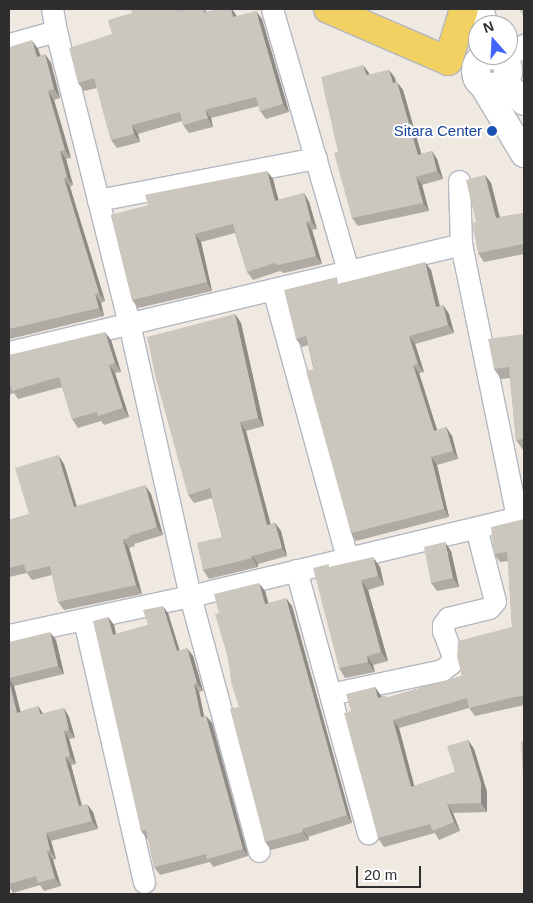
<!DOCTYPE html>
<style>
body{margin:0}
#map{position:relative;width:533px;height:903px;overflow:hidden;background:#efe9e1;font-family:Helvetica,sans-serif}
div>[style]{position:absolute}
.roads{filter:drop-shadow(1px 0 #b4b7c1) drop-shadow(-1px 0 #b4b7c1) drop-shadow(0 1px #b4b7c1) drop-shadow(0 -1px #b4b7c1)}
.minor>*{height:21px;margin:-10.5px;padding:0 10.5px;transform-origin:10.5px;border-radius:10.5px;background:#fff}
.tertiary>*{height:26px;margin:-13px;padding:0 13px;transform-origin:13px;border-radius:13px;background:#fff}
.secondary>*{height:28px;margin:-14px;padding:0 14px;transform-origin:14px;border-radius:14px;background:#fff}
.secondary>.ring{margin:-14px;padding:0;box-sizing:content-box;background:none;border:28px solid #fff;border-radius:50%}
.primary>*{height:28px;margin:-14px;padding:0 14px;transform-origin:14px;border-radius:14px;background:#f2d163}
.wall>*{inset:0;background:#afaba4}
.shaded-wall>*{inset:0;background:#8e8b86}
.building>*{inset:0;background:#cbc7bf}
.dots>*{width:14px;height:14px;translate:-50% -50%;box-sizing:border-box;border:2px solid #fff;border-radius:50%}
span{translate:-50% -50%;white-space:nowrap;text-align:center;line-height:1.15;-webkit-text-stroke:4px #fff;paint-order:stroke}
.transit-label{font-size:15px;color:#164399}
.right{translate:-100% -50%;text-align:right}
.frame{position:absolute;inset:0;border:10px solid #2e2e2e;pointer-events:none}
.north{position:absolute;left:468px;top:15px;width:50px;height:50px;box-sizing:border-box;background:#fff;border:1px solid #ababab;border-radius:50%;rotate:341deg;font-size:14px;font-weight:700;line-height:20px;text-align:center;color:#2e2e2e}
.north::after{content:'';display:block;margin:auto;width:18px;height:22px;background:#4264fb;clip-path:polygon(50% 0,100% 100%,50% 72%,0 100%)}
.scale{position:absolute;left:356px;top:866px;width:65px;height:22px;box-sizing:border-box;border:2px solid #2e2e2e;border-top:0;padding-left:6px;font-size:15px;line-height:18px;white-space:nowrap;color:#2e2e2e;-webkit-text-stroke:4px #fff;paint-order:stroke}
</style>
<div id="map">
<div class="roads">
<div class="minor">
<i style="left:272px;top:9px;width:273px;rotate:73.8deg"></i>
<i style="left:56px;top:31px;width:301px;rotate:76deg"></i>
<i style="left:129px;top:323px;width:280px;rotate:77.4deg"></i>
<i style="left:190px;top:596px;width:264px;rotate:74.9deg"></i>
<i style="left:9px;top:44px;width:49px;rotate:-15.5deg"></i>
<i style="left:56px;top:31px;width:22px;rotate:-100deg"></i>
<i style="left:503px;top:60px;width:26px;rotate:-36deg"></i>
<i style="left:459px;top:181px;width:63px;rotate:88.2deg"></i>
<i style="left:461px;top:244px;width:280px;rotate:78.4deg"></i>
<i style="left:98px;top:200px;width:222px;rotate:-10.9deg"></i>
<i style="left:273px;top:289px;width:279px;rotate:74.6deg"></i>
<i style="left:9px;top:352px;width:465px;rotate:-13.4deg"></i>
<i style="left:296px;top:570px;width:273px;rotate:74.7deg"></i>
<i style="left:84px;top:620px;width:269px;rotate:77.1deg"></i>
<i style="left:9px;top:635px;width:185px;rotate:-12.2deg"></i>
<i style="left:190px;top:596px;width:343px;rotate:-13.5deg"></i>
<i style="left:330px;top:694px;width:115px;rotate:-12.1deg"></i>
<i style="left:442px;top:670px;width:11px;rotate:-38deg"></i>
<i style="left:451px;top:663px;width:9px;rotate:-84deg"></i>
<i style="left:452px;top:654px;width:25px;rotate:-111deg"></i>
<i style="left:443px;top:631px;width:6px;rotate:-90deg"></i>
<i style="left:443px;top:625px;width:9px;rotate:-54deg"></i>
<i style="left:448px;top:618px;width:42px;rotate:-13.7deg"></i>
<i style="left:489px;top:608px;width:9px;rotate:-49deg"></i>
<i style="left:495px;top:601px;width:75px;rotate:-104.6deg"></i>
</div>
<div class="tertiary">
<i style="left:481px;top:82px;width:84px;rotate:59.2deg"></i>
<i style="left:504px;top:82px;width:28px;rotate:45deg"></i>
</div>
<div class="secondary">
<i style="left:479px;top:9px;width:17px;rotate:73deg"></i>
<i class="ring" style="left:476px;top:55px;width:4px;height:4px"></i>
</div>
<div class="primary">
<i style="left:328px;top:9px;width:131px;rotate:23.4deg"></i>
<i style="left:448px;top:61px;width:54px;rotate:-72.9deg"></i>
</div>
</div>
<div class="wall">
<i style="clip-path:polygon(183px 9px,184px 10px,190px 9px,205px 9px,207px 12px,221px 9px,232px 9px,236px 16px,262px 19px,289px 112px,266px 119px,260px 111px,259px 106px,211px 118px,213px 127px,189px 133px,183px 125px,182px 121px,138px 134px,140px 142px,117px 148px,111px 140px,97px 88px,84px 91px,78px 83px,112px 34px)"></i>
<i style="clip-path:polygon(9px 47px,38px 49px,41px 56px,45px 54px,51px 63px,60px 98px,54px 100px,71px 158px,66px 159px,73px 185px,70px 187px,105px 301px,101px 303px,104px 316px,10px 339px,9px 336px)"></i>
<i style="clip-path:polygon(389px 70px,395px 78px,396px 82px,403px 90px,421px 154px,432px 151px,437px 159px,443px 179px,422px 185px,429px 211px,358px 226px,352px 218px,338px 152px,369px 73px,369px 75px)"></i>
<i style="clip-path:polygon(485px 175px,491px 183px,500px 217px,524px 213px,524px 254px,484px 262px,478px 253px,476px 222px)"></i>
<i style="clip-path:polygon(273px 179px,278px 200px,304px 193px,309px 202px,317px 229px,312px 230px,322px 264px,284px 273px,280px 271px,253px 280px,247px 272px,235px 233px,201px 242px,212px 291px,138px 308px,132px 300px,111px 215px)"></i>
<i style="clip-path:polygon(431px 270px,440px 306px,443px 305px,449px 314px,454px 333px,415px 344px,424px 372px,419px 373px,437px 430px,446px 427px,452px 436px,458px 459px,437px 465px,449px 517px,356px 541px,351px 533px,308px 345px,302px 347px,296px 339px,341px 283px)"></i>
<i style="clip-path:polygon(235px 314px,241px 323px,264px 426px,246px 431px,270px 524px,275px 523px,281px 531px,287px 556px,258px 564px,258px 567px,209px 579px,203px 570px,222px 537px,212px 498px,194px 503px,188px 495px)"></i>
<i style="clip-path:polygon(524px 334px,524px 450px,523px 450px,516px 440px,510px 378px,501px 379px,494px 369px)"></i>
<i style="clip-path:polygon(111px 340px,121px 372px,115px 373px,129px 417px,104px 425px,101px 421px,78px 428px,72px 419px,62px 387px,18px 399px,14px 393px,9px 395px,9px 355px)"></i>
<i style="clip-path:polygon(64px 464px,77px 506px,151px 494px,163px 535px,134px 544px,135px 546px,129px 548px,142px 594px,64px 610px,58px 602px,52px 575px,32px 580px,27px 573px,9px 577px,9px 520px,29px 514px)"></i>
<i style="clip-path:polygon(524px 519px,524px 705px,520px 706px,475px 716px,469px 708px,399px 728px,414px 786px,455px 772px,468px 740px,474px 749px,487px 792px,487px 812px,453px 813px,460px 831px,439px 840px,435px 833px,384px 847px,378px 838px,351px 711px,375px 687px,382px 697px,385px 696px,386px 698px,462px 676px,512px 627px,508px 561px,500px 562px,494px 554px)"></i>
<i style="clip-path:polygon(451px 551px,459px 587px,437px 591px,431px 583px)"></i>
<i style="clip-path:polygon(330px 567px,380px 567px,384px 585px,368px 590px,388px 661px,373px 665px,375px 672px,345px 678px,339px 668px)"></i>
<i style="clip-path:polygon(265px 591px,268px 603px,292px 606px,352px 823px,308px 837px,309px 840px,271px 850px,265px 842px,239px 707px,228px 658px,219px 613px)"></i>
<i style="clip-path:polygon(168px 613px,180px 651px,193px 656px,203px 691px,199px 692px,204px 716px,206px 716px,212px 723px,248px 856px,213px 867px,210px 862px,160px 875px,154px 867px,148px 839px,147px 839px,141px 831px,108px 617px,114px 625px,116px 634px,148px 625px)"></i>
<i style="clip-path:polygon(56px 640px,64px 674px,14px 686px,20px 712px,38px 706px,43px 714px,64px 708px,69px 717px,75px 738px,69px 739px,76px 764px,71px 765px,82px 805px,93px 812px,98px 829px,51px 841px,56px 859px,53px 860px,61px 886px,44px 891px,40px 885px,13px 893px,9px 887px,9px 642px)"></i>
</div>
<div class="shaded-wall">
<i style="clip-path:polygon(231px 9px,232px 9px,236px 15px,239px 25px,233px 17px)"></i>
<i style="clip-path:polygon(256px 11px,262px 19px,289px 112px,283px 104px)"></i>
<i style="clip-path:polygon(32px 40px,38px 49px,43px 65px,37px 57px)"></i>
<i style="clip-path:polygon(45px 54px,51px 63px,60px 98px,54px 89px)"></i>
<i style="clip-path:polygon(363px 65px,369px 73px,372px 84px,366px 75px)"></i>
<i style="clip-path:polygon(389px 70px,395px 78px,398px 91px,393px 83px)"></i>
<i style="clip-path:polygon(397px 82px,403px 90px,424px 163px,418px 155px)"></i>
<i style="clip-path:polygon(48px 91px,54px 100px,71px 158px,65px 150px)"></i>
<i style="clip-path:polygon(205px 110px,211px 118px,213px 127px,208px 118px)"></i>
<i style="clip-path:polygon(132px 125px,138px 134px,140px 142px,134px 134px)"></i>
<i style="clip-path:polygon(60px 151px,66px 159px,73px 185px,67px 177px)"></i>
<i style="clip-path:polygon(432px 151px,437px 159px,443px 179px,437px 171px)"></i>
<i style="clip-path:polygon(267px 171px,273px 179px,281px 209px,275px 201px)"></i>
<i style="clip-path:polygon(485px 175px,491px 183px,502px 227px,496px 218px)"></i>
<i style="clip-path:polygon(416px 177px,422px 185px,429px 211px,423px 203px)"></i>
<i style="clip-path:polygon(64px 178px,70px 187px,105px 301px,99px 293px)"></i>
<i style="clip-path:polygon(304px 193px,309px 202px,317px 229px,311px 221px)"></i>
<i style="clip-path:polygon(306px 222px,312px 230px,322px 264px,316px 256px)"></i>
<i style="clip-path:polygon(195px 234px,201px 242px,212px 291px,207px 282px)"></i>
<i style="clip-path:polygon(425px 262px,431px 270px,442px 316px,436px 307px)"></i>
<i style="clip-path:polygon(95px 294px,101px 303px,104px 316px,99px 308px)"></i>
<i style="clip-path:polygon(443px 305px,449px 314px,454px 333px,448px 325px)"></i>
<i style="clip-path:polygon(235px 314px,241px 323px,264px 426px,258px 418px)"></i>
<i style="clip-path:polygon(105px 332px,111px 340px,121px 372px,115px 363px)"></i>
<i style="clip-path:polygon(409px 336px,415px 344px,424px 372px,418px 364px)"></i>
<i style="clip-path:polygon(109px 365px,115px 373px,129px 417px,123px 408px)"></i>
<i style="clip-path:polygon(413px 365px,419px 373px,440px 439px,434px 431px)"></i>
<i style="clip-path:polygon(240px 422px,246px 431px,273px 533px,267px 525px)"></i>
<i style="clip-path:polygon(446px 427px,452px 436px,458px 459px,453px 451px)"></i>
<i style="clip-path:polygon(58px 455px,64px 464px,79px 515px,74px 507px)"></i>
<i style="clip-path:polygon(431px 457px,437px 465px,449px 517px,444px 509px)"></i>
<i style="clip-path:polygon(145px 485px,151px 494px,163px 535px,157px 527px)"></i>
<i style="clip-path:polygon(275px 523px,281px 531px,287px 556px,282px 548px)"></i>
<i style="clip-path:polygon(123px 540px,129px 548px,142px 594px,136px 585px)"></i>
<i style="clip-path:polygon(445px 542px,451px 551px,459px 587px,453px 578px)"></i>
<i style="clip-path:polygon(252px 556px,258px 564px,258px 567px,252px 558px)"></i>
<i style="clip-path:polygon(373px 557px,380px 567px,384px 585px,378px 576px)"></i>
<i style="clip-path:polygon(361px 580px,368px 590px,388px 661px,381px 652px)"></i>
<i style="clip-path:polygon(259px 583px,265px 591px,271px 612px,265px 604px)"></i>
<i style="clip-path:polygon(286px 598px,292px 606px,352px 823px,347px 815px)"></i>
<i style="clip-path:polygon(163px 606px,168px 613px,182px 659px,177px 651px)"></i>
<i style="clip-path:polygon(108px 617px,114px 625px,118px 643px,113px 635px)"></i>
<i style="clip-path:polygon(50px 632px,56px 640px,64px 674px,58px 666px)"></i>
<i style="clip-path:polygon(187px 648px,193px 656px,203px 691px,197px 683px)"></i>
<i style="clip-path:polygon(367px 656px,373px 665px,375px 672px,368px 662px)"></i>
<i style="clip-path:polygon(9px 679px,14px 686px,23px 721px,17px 713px)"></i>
<i style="clip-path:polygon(194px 684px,199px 692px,206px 725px,201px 717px)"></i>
<i style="clip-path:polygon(375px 687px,381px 696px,384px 707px,378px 698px)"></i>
<i style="clip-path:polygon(38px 706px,44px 715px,40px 714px)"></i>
<i style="clip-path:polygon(64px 708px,69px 717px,75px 738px,69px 730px)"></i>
<i style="clip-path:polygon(206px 716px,212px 723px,248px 856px,243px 849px)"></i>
<i style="clip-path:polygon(393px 720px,399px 728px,417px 796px,411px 787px)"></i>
<i style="clip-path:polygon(64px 731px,69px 739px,76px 764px,70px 756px)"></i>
<i style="clip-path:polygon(468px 740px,474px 749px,487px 792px,487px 812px,481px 803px)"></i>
<i style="clip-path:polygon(65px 757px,71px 765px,84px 815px,79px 806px)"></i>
<i style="clip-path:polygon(87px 804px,93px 812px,98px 829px,92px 821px)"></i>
<i style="clip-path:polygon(447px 804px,453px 813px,460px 831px,454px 822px)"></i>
<i style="clip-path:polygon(302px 829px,308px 837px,309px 840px,303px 832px)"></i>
<i style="clip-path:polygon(46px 833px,51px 841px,56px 859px,50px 850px)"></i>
<i style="clip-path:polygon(47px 851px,53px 860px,61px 886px,55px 878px)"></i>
</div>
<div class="building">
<i style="clip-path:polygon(131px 9px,180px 9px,180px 11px,190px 9px,203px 9px,204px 13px,221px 9px,231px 9px,233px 17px,256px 11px,283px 104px,260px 111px,256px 97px,205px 110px,208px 118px,183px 125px,180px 112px,132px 125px,134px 134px,111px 140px,94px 78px,78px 83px,69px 48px,112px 34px,108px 20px,132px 13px)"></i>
<i style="clip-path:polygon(519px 9px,524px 9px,524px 18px)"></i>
<i style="clip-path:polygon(32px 40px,37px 57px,45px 54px,54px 89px,48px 91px,65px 150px,60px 151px,67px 177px,64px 178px,99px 293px,95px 294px,99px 308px,9px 329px,9px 47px)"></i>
<i style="clip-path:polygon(363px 65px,366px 75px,389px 70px,393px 83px,397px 82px,418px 155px,432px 151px,437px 171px,416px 177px,423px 203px,352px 218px,334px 153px,338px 152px,321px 77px)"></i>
<i style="clip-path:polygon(267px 171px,275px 201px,304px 193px,311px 221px,306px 222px,316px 256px,278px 265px,274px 263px,247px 272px,233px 224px,195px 234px,207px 282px,132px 300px,111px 215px,148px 205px,145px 195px,149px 194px)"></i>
<i style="clip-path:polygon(485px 175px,496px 218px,524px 213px,524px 244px,478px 253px,472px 223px,476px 222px,466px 180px)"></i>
<i style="clip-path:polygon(425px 262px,436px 307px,443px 305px,448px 325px,409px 336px,418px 364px,413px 365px,434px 431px,446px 427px,453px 451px,431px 457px,444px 509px,351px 533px,306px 371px,314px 369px,306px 336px,296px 339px,284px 290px,337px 277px,338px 284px)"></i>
<i style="clip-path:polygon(235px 314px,258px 418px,240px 422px,267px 525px,275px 523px,282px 548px,252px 556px,252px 558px,203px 570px,197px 543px,222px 537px,210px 488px,188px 495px,156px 379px,147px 337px)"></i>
<i style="clip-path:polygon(105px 332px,115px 363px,109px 365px,123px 408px,98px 416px,97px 412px,72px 419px,59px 377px,12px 391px,10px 384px,9px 385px,9px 355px)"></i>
<i style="clip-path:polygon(524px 334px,524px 439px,516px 440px,509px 367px,494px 369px,488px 339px)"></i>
<i style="clip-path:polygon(58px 455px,74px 507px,145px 485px,157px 527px,129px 536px,129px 538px,123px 540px,136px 585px,58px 602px,50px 566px,26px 572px,24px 564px,9px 568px,9px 520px,29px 514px,15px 468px)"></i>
<i style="clip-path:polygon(524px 519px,524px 696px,514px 697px,469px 708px,467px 698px,393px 720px,411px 787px,455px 772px,447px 746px,468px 740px,481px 783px,481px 803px,447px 804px,454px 822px,433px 831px,430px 824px,378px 838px,344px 713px,351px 711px,346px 694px,375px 687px,378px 698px,385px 696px,385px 698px,462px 676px,457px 657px,458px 641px,512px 627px,507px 552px,494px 554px,491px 527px)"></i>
<i style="clip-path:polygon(445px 542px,453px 578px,431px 583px,424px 547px)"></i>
<i style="clip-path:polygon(373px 557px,378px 576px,361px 580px,381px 652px,367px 656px,368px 662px,339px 668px,313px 568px,329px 564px,329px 567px)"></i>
<i style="clip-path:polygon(259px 583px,265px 604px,286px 598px,347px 815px,302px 829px,303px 832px,265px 842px,230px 709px,239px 707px,231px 682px,228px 658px,215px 614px,219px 613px,214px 594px)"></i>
<i style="clip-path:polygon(163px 606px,177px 651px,187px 648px,197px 683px,194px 684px,201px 717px,206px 716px,243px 849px,207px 859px,206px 854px,154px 867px,146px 830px,141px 831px,93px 621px,108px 617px,113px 635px,148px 625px,143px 610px)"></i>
<i style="clip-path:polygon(50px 632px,58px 666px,9px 678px,9px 642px)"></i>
<i style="clip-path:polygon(9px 681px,17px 713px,38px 706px,40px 714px,64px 708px,69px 730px,64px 731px,70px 756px,65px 757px,79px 806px,87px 804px,92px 821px,46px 833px,50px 850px,47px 851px,55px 878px,38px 883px,36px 876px,9px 884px)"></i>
<i style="clip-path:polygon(521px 742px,524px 742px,524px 794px)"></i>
</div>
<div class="dots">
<i style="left:492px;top:131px;background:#1a4fb4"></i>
</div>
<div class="transit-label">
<span class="right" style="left:482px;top:131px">Sitara Center</span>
</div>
<div class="frame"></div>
<div class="north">N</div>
<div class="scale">20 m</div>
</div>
